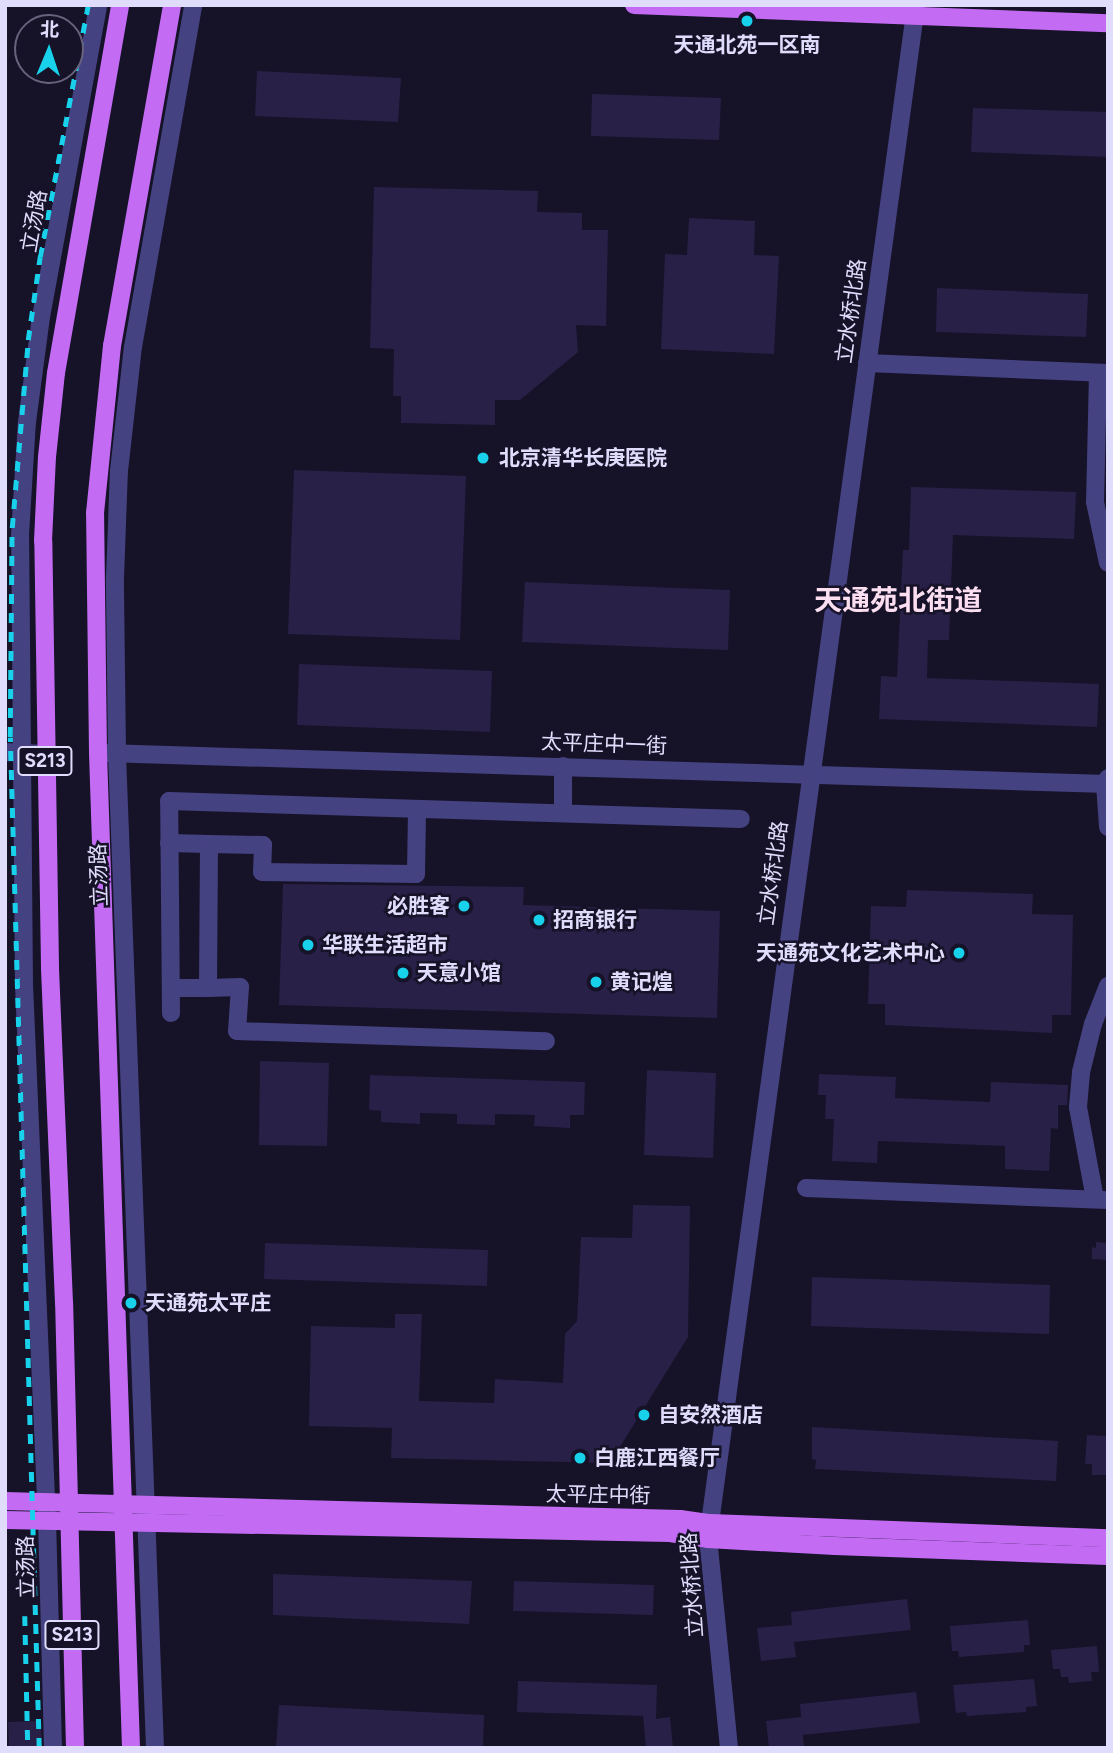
<!DOCTYPE html>
<meta charset="utf-8">
<style>
body{margin:0}
#map{position:relative;width:1113px;height:1753px;overflow:hidden;background:#161228;font-family:Figtree,"Noto Sans SC",sans-serif}
div>[style]{position:absolute}
.building>*{inset:0;background:#292047}
.minor>*{height:18px;margin:-9px;padding:0 9px;transform-origin:9px;border-radius:9px;background:#454282}
.major>*{height:18px;margin:-9px;padding:0 9px;transform-origin:9px;border-radius:9px;background:#c36cf3}
.rail>*{height:4.5px;margin-top:-2.25px;transform-origin:0;background:repeating-linear-gradient(90deg,#18d2eb 0 10px,transparent 0 19px)}
.dots>*{width:19px;height:19px;translate:-50% -50%;box-sizing:border-box;border:4px solid #161228;border-radius:50%}
span{translate:-50% -50%;white-space:nowrap;text-align:center;line-height:1.15;-webkit-text-stroke:5px #161228;paint-order:stroke}
.shield-label span{padding:2px 5px;background:#161228;border:2px solid;border-radius:5px;-webkit-text-stroke-width:0}
.shield-label{font-size:19px;color:#e0dcfc;font-weight:700}
.poi-label{font-size:21px;color:#e0dcfc;font-weight:700}
.left{translate:0 -50%;text-align:left}
.right{translate:-100% -50%;text-align:right}
.street-label{font-size:21px;color:#e0dcfc}
.district-label{font-size:28px;color:#fcdef1;font-weight:700}
.frame{position:absolute;inset:0;border:7px solid #e0dcfc;pointer-events:none}
.north{position:absolute;left:14px;top:14px;width:70px;height:70px;box-sizing:border-box;background:#161228;border:2px solid #67637d;border-radius:50%;rotate:2deg;font-size:19px;font-weight:700;line-height:28px;text-align:center;color:#e0dcfc}
.north::after{content:'';display:block;margin:auto;width:24px;height:32px;background:#18d2eb;clip-path:polygon(50% 0,100% 100%,50% 72%,0 100%)}
</style>
<div id="map">
<div class="building">
<i style="clip-path:polygon(257px 71px,401px 78px,398px 122px,255px 116px)"></i>
<i style="clip-path:polygon(592px 94px,721px 98px,719px 140px,591px 136px)"></i>
<i style="clip-path:polygon(973px 108px,1108px 112px,1108px 157px,971px 152px)"></i>
<i style="clip-path:polygon(374px 187px,538px 191px,537px 212px,582px 213px,582px 230px,608px 230px,606px 326px,576px 325px,578px 352px,520px 400px,495px 400px,495px 425px,401px 423px,401px 396px,393px 396px,394px 349px,370px 348px)"></i>
<i style="clip-path:polygon(689px 218px,755px 221px,754px 255px,779px 256px,774px 354px,661px 349px,665px 254px,687px 255px)"></i>
<i style="clip-path:polygon(937px 288px,1088px 294px,1086px 337px,936px 332px)"></i>
<i style="clip-path:polygon(294px 470px,466px 476px,460px 640px,288px 634px)"></i>
<i style="clip-path:polygon(911px 487px,1076px 492px,1074px 539px,953px 535px,949px 640px,928px 640px,927px 678px,1099px 684px,1097px 727px,879px 719px,881px 676px,897px 677px,903px 550px,909px 550px)"></i>
<i style="clip-path:polygon(525px 582px,730px 590px,728px 650px,522px 642px)"></i>
<i style="clip-path:polygon(299px 664px,492px 671px,490px 732px,297px 725px)"></i>
<i style="clip-path:polygon(283px 884px,524px 887px,523px 905px,720px 911px,717px 1018px,279px 1005px)"></i>
<i style="clip-path:polygon(907px 890px,1033px 894px,1032px 914px,1073px 915px,1071px 1015px,1052px 1015px,1052px 1033px,885px 1025px,885px 1004px,868px 1004px,871px 906px,906px 907px)"></i>
<i style="clip-path:polygon(260px 1061px,329px 1063px,327px 1146px,259px 1145px)"></i>
<i style="clip-path:polygon(647px 1070px,716px 1073px,713px 1158px,644px 1155px)"></i>
<i style="clip-path:polygon(819px 1074px,896px 1077px,895px 1098px,990px 1102px,991px 1082px,1068px 1085px,1067px 1105px,1058px 1105px,1058px 1129px,1051px 1128px,1049px 1171px,1005px 1169px,1005px 1146px,878px 1141px,877px 1163px,832px 1161px,834px 1119px,825px 1119px,826px 1095px,818px 1095px)"></i>
<i style="clip-path:polygon(370px 1075px,585px 1082px,584px 1115px,570px 1115px,570px 1128px,534px 1126px,535px 1115px,495px 1114px,495px 1125px,457px 1124px,457px 1114px,420px 1113px,420px 1124px,381px 1122px,381px 1111px,369px 1110px)"></i>
<i style="clip-path:polygon(633px 1205px,690px 1206px,688px 1337px,610px 1463px,391px 1458px,392px 1428px,309px 1426px,311px 1326px,395px 1328px,395px 1314px,422px 1314px,419px 1401px,494px 1403px,495px 1379px,563px 1383px,565px 1334px,577px 1321px,581px 1237px,632px 1238px)"></i>
<i style="clip-path:polygon(1096px 1242px,1108px 1243px,1108px 1260px,1092px 1259px,1092px 1247px,1096px 1248px)"></i>
<i style="clip-path:polygon(265px 1243px,488px 1250px,487px 1286px,264px 1279px)"></i>
<i style="clip-path:polygon(812px 1277px,1050px 1285px,1049px 1334px,811px 1326px)"></i>
<i style="clip-path:polygon(812px 1427px,1058px 1441px,1056px 1481px,815px 1469px,816px 1460px,812px 1459px)"></i>
<i style="clip-path:polygon(1087px 1435px,1108px 1436px,1108px 1475px,1092px 1475px,1092px 1464px,1085px 1464px)"></i>
<i style="clip-path:polygon(273px 1574px,472px 1581px,469px 1624px,273px 1615px)"></i>
<i style="clip-path:polygon(514px 1581px,654px 1585px,653px 1615px,513px 1611px)"></i>
<i style="clip-path:polygon(907px 1599px,911px 1630px,794px 1642px,796px 1657px,761px 1661px,757px 1628px,792px 1625px,791px 1612px)"></i>
<i style="clip-path:polygon(1028px 1620px,1030px 1645px,1024px 1645px,1024px 1652px,959px 1657px,958px 1651px,952px 1651px,950px 1626px)"></i>
<i style="clip-path:polygon(1097px 1646px,1099px 1672px,1091px 1672px,1092px 1681px,1069px 1683px,1068px 1677px,1061px 1677px,1060px 1669px,1053px 1669px,1051px 1650px)"></i>
<i style="clip-path:polygon(1034px 1679px,1037px 1706px,1026px 1707px,1026px 1712px,967px 1716px,966px 1712px,956px 1713px,953px 1685px)"></i>
<i style="clip-path:polygon(518px 1681px,657px 1685px,656px 1719px,670px 1717px,673px 1748px,646px 1748px,643px 1716px,517px 1712px)"></i>
<i style="clip-path:polygon(916px 1692px,920px 1723px,803px 1735px,804px 1748px,769px 1748px,766px 1721px,801px 1717px,800px 1704px)"></i>
<i style="clip-path:polygon(279px 1705px,484px 1715px,483px 1748px,276px 1747px)"></i>
<i style="clip-path:polygon(41px 1721px,42px 1748px,9px 1748px,8px 1722px)"></i>
</div>
<div class="minor">
<i style="left:867px;top:363px;width:241px;rotate:2.4deg"></i>
<i style="left:1098px;top:373px;width:129px;rotate:91.3deg"></i>
<i style="left:1095px;top:502px;width:62px;rotate:78deg"></i>
<i style="left:5px;top:752px;width:40px;rotate:2.9deg"></i>
<i style="left:105px;top:753px;width:1003px;rotate:1.77deg"></i>
<i style="left:563px;top:766px;width:47px;rotate:90deg"></i>
<i style="left:1108px;top:778px;width:7px;rotate:117deg"></i>
<i style="left:1105px;top:784px;width:43px;rotate:86deg"></i>
<i style="left:169px;top:843px;width:40px;rotate:1.4deg"></i>
<i style="left:171px;top:988px;width:37px"></i>
<i style="left:208px;top:988px;width:144px;rotate:-89.6deg"></i>
<i style="left:209px;top:844px;width:54px;rotate:1.1deg"></i>
<i style="left:263px;top:845px;width:27px;rotate:92deg"></i>
<i style="left:262px;top:872px;width:154px;rotate:0.7deg"></i>
<i style="left:416px;top:874px;width:65px;rotate:-89.1deg"></i>
<i style="left:208px;top:988px;width:32px;rotate:-2deg"></i>
<i style="left:240px;top:987px;width:44px;rotate:93.9deg"></i>
<i style="left:237px;top:1031px;width:309px;rotate:1.9deg"></i>
<i style="left:171px;top:1013px;width:212px;rotate:-90.5deg"></i>
<i style="left:169px;top:801px;width:572px;rotate:1.8deg"></i>
<i style="left:806px;top:1188px;width:302px;rotate:2.3deg"></i>
<i style="left:1095px;top:1199px;width:94px;rotate:-100.5deg"></i>
<i style="left:1078px;top:1107px;width:35px;rotate:-85deg"></i>
<i style="left:1081px;top:1072px;width:49px;rotate:-76deg"></i>
<i style="left:1093px;top:1024px;width:41px;rotate:-68.5deg"></i>
<i style="left:53px;top:1748px;width:226px;rotate:-91.5deg"></i>
<i style="left:47px;top:1522px;width:538px;rotate:-92.45deg"></i>
<i style="left:24px;top:984px;width:449px;rotate:-90.5deg"></i>
<i style="left:20px;top:535px;width:113px;rotate:-86.5deg"></i>
<i style="left:27px;top:422px;width:106px;rotate:-82.4deg"></i>
<i style="left:41px;top:317px;width:317px;rotate:-79.6deg"></i>
<i style="left:155px;top:1748px;width:996px;rotate:-92.19deg"></i>
<i style="left:117px;top:753px;width:175px;rotate:-90.7deg"></i>
<i style="left:115px;top:578px;width:107px;rotate:-87.9deg"></i>
<i style="left:119px;top:471px;width:125px;rotate:-83.6deg"></i>
<i style="left:133px;top:347px;width:347px;rotate:-80deg"></i>
<i style="left:729px;top:1748px;width:210px;rotate:-95.7deg"></i>
<i style="left:708px;top:1539px;width:16px;rotate:-83deg"></i>
<i style="left:710px;top:1523px;width:1532px;rotate:-82.27deg"></i>
</div>
<div class="major">
<i style="left:634px;top:5px;width:474px;rotate:2.2deg"></i>
<i style="left:5px;top:1501px;width:675px;rotate:1.53deg"></i>
<i style="left:680px;top:1519px;width:30px;rotate:8deg"></i>
<i style="left:710px;top:1523px;width:398px;rotate:2.2deg"></i>
<i style="left:5px;top:1520px;width:665px;rotate:1.12deg"></i>
<i style="left:670px;top:1533px;width:38px;rotate:9deg"></i>
<i style="left:708px;top:1539px;width:127px;rotate:3.2deg"></i>
<i style="left:835px;top:1546px;width:273px;rotate:2.1deg"></i>
<i style="left:75px;top:1748px;width:445px;rotate:-91.4deg"></i>
<i style="left:64px;top:1303px;width:336px;rotate:-92.4deg"></i>
<i style="left:50px;top:967px;width:426px;rotate:-90.9deg"></i>
<i style="left:43px;top:541px;width:84px;rotate:-87.3deg"></i>
<i style="left:47px;top:457px;width:84px;rotate:-83.9deg"></i>
<i style="left:56px;top:373px;width:374px;rotate:-80.1deg"></i>
<i style="left:131px;top:1748px;width:996px;rotate:-91.9deg"></i>
<i style="left:98px;top:753px;width:240px;rotate:-90.7deg"></i>
<i style="left:95px;top:513px;width:168px;rotate:-84.2deg"></i>
<i style="left:112px;top:346px;width:346px;rotate:-80deg"></i>
</div>
<div class="rail">
<i style="left:25px;top:1616px;width:132px;rotate:88.7deg"></i>
<i style="left:39px;top:1748px;width:1011px;rotate:-91.64deg"></i>
<i style="left:10px;top:737px;width:209px;rotate:-89.5deg"></i>
<i style="left:12px;top:528px;width:189px;rotate:-85.1deg"></i>
<i style="left:28px;top:340px;width:84px;rotate:-81.8deg"></i>
<i style="left:40px;top:257px;width:257px;rotate:-79.2deg"></i>
</div>
<div class="dots">
<i style="left:747px;top:21px;background:#18d2eb"></i>
<i style="left:483px;top:458px;background:#18d2eb"></i>
<i style="left:464px;top:906px;background:#18d2eb"></i>
<i style="left:539px;top:920px;background:#18d2eb"></i>
<i style="left:308px;top:945px;background:#18d2eb"></i>
<i style="left:959px;top:953px;background:#18d2eb"></i>
<i style="left:403px;top:973px;background:#18d2eb"></i>
<i style="left:596px;top:982px;background:#18d2eb"></i>
<i style="left:131px;top:1303px;background:#18d2eb"></i>
<i style="left:644px;top:1415px;background:#18d2eb"></i>
<i style="left:580px;top:1458px;background:#18d2eb"></i>
</div>
<div class="shield-label">
<span style="left:45px;top:761px">S213</span>
<span style="left:72px;top:1635px">S213</span>
</div>
<div class="poi-label">
<span style="left:747px;top:45px">天通北苑一区南</span>
<span class="left" style="left:499px;top:458px">北京清华长庚医院</span>
<span class="right" style="left:450px;top:906px">必胜客</span>
<span class="left" style="left:553px;top:920px">招商银行</span>
<span class="left" style="left:322px;top:945px">华联生活超市</span>
<span class="right" style="left:945px;top:953px">天通苑文化艺术中心</span>
<span class="left" style="left:417px;top:973px">天意小馆</span>
<span class="left" style="left:610px;top:982px">黄记煌</span>
<span class="left" style="left:145px;top:1303px">天通苑太平庄</span>
<span class="left" style="left:658px;top:1415px">自安然酒店</span>
<span class="left" style="left:594px;top:1458px">白鹿江西餐厅</span>
</div>
<div class="street-label">
<span style="left:34px;top:221px;rotate:-80deg">立汤路</span>
<span style="left:851px;top:311px;rotate:-82deg">立水桥北路</span>
<span style="left:604px;top:744px;rotate:2deg">太平庄中一街</span>
<span style="left:773px;top:873px;rotate:-82deg">立水桥北路</span>
<span style="left:99px;top:875px;rotate:-92deg">立汤路</span>
<span style="left:598px;top:1495px;rotate:1deg">太平庄中街</span>
<span style="left:26px;top:1567px;rotate:-91deg">立汤路</span>
<span style="left:692px;top:1585px;rotate:-94deg">立水桥北路</span>
</div>
<div class="district-label">
<span style="left:898px;top:600px">天通苑北街道</span>
</div>
<div class="frame"></div>
<div class="north">北</div>
</div>
